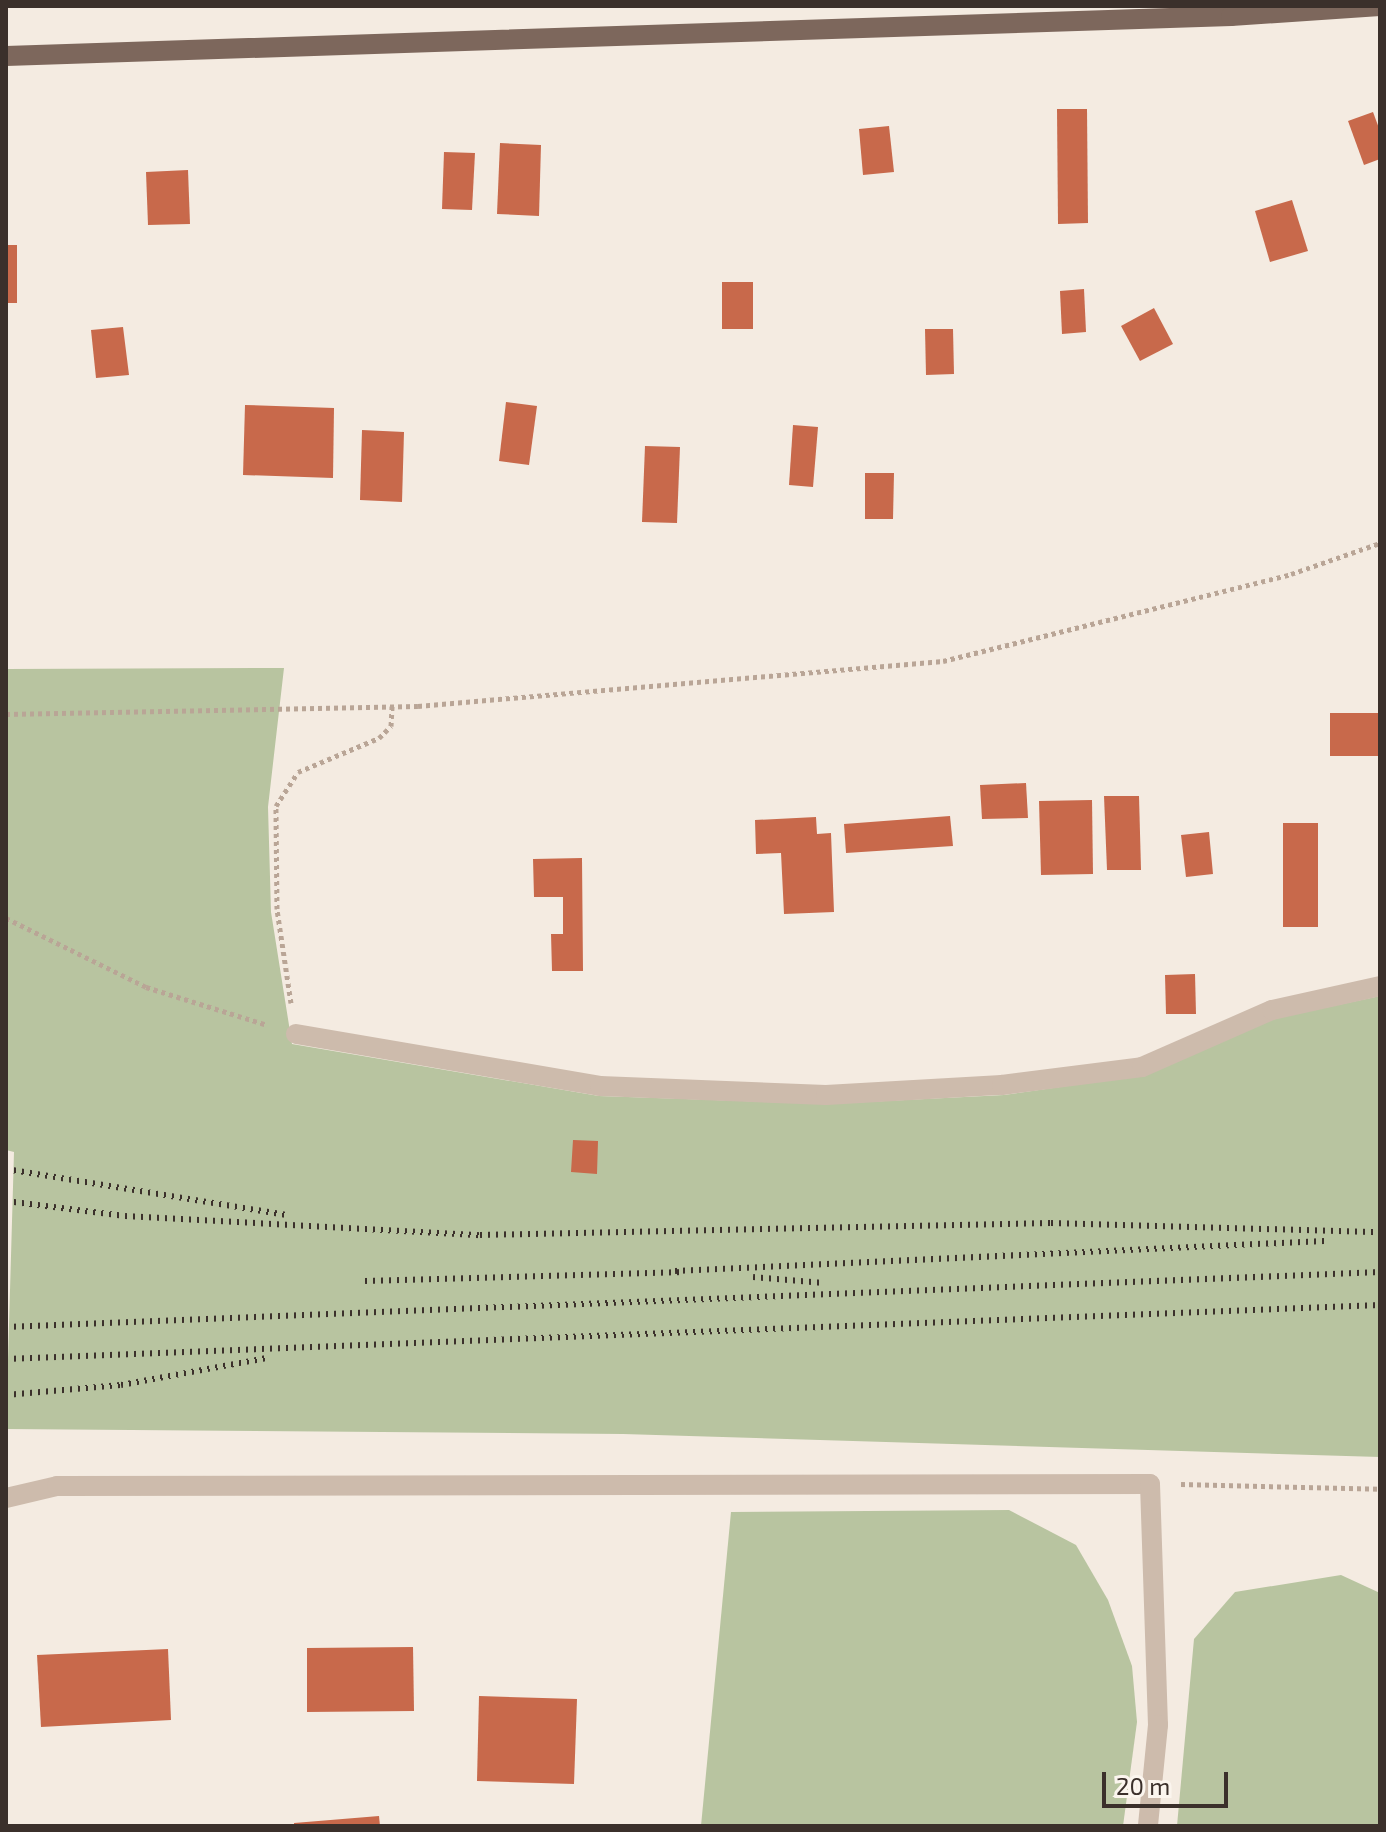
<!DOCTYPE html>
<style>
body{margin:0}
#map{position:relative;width:1386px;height:1832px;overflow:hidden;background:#f4ebe1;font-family:"Exo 2",sans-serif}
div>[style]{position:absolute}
.green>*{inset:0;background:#b8c4a0}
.building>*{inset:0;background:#c8694b}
.path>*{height:5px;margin-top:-2.5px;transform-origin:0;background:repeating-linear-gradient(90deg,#b9a596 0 4px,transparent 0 8px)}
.street>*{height:20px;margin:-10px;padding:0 10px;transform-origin:10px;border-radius:10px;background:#cdbbac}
.primary>*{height:20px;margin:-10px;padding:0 10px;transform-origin:10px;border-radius:10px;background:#7d675c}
.rail>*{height:6px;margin-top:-3px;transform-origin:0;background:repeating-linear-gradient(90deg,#3b302b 0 2px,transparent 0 8px)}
span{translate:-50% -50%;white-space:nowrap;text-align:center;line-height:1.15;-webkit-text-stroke:8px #fbf5ee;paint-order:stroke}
.frame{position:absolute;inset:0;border:8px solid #3b302b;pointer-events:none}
.scale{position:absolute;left:1102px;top:1772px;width:126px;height:36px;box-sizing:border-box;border:4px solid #3b302b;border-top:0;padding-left:10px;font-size:24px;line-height:28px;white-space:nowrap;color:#3b302b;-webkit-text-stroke:6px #fbf5ee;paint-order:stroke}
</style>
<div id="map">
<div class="green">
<i style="clip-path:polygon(284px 668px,268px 807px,271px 912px,292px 1044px,599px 1096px,826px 1104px,1004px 1095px,1144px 1075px,1276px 1018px,1380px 996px,1380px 1457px,623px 1434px,6px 1429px,14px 1152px,6px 1150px,6px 669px)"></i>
<i style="clip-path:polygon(1009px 1510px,1076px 1545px,1108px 1600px,1132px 1666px,1137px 1722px,1123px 1826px,701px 1826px,731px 1512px)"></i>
<i style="clip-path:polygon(1341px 1575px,1380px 1593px,1380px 1826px,1177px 1826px,1194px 1639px,1235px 1592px)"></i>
</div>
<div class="building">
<i style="clip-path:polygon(1057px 109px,1087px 109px,1088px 223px,1058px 224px)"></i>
<i style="clip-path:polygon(1373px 112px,1380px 131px,1380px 159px,1364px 165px,1348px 121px)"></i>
<i style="clip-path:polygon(889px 126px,894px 172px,863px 175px,859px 129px)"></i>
<i style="clip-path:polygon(500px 143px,541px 145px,539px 216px,497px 214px)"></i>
<i style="clip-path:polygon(444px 152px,475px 153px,472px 210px,442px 209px)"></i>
<i style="clip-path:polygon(188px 170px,190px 224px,148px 225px,146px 172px)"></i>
<i style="clip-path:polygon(1292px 200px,1308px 251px,1270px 262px,1255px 211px)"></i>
<i style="clip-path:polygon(6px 245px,17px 245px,17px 303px,6px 303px)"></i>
<i style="clip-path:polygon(722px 282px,753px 282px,753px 329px,722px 329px)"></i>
<i style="clip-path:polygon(1084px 289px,1086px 332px,1062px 334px,1060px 291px)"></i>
<i style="clip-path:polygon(1154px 308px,1173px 344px,1140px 361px,1121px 326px)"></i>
<i style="clip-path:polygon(123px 327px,129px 375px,96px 378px,91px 330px)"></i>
<i style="clip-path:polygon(925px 329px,953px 329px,954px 374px,926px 375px)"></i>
<i style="clip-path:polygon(506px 402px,537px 406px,529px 465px,499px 461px)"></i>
<i style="clip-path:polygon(245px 405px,334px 408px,333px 478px,243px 475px)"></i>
<i style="clip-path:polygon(793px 425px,818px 427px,813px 487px,789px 485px)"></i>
<i style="clip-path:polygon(362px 430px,404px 432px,402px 502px,360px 500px)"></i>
<i style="clip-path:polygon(645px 446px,680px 447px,677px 523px,642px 522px)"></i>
<i style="clip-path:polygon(865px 473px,894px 473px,893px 519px,865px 519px)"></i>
<i style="clip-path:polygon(1330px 713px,1380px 713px,1380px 756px,1330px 756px)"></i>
<i style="clip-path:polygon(1026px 783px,1028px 818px,982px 819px,980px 785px)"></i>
<i style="clip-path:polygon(1104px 796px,1139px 796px,1141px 870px,1107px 870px)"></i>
<i style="clip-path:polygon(1092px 800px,1093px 874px,1041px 875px,1039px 801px)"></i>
<i style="clip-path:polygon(950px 816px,953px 846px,846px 853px,844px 824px)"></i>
<i style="clip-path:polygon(816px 817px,817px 834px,831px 833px,834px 912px,784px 914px,781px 853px,756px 854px,755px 820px)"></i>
<i style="clip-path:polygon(1283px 823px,1318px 823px,1318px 927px,1283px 927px)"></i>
<i style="clip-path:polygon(1209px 832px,1213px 874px,1186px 877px,1181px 835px)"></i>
<i style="clip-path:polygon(582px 858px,583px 971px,552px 971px,551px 934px,563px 934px,563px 897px,534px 897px,533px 859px)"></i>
<i style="clip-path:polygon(1195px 974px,1196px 1014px,1166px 1014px,1165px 975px)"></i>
<i style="clip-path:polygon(573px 1140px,598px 1141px,597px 1174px,571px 1172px)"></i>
<i style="clip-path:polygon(413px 1647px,414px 1711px,307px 1712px,307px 1648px)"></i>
<i style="clip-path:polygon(168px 1649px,171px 1720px,41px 1727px,37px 1655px)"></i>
<i style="clip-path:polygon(479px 1696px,577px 1699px,574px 1784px,477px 1781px)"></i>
<i style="clip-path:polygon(379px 1816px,380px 1826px,294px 1826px,294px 1823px)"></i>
</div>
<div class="path">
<i style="left:6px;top:714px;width:412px;rotate:-1.1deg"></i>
<i style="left:418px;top:706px;width:527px;rotate:-4.9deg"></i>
<i style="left:943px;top:661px;width:359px;rotate:-14deg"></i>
<i style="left:1291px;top:574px;width:94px;rotate:-19.2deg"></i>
<i style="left:6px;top:918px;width:156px;rotate:26.2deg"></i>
<i style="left:146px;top:987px;width:127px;rotate:17.4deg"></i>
<i style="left:291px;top:1003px;width:95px;rotate:-98.5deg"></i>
<i style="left:277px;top:909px;width:103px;rotate:-90.6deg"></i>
<i style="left:276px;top:806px;width:40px;rotate:-57.1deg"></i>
<i style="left:298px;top:772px;width:88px;rotate:-22.8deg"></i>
<i style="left:379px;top:738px;width:17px;rotate:-45deg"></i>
<i style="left:391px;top:726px;width:20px;rotate:-87deg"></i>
<i style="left:1181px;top:1484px;width:199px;rotate:1.4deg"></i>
</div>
<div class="street">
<i style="left:296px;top:1034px;width:308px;rotate:9.7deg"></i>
<i style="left:600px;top:1086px;width:226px;rotate:2.3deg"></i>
<i style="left:826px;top:1095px;width:176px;rotate:-3.3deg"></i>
<i style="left:1002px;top:1085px;width:141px;rotate:-7.3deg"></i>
<i style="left:1142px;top:1067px;width:142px;rotate:-23.7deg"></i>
<i style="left:1272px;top:1010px;width:111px;rotate:-12.5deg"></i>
<i style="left:6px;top:1498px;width:52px;rotate:-13.2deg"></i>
<i style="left:57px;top:1486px;width:1093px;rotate:-0.1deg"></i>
<i style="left:1150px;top:1484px;width:241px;rotate:88.1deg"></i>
<i style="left:1158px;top:1725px;width:101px;rotate:95.7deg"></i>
</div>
<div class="primary">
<i style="left:6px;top:56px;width:1226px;rotate:-1.87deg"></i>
<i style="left:1231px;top:16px;width:149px;rotate:-3.8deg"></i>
</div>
<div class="rail">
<i style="left:6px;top:1169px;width:286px;rotate:9.3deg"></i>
<i style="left:6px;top:1201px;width:120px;rotate:7.2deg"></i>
<i style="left:125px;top:1216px;width:356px;rotate:3.1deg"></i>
<i style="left:480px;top:1235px;width:571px;rotate:-1.2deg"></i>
<i style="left:1051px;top:1223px;width:329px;rotate:1.6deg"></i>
<i style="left:675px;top:1271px;width:650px;rotate:-2.65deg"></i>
<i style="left:753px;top:1277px;width:71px;rotate:4.8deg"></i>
<i style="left:365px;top:1281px;width:320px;rotate:-1.6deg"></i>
<i style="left:6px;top:1327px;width:1375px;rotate:-2.29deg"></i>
<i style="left:6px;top:1359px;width:1375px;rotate:-2.25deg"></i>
<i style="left:6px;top:1395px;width:115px;rotate:-5deg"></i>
<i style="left:121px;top:1385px;width:148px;rotate:-10.5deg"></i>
</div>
<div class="frame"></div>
<div class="scale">20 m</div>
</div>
